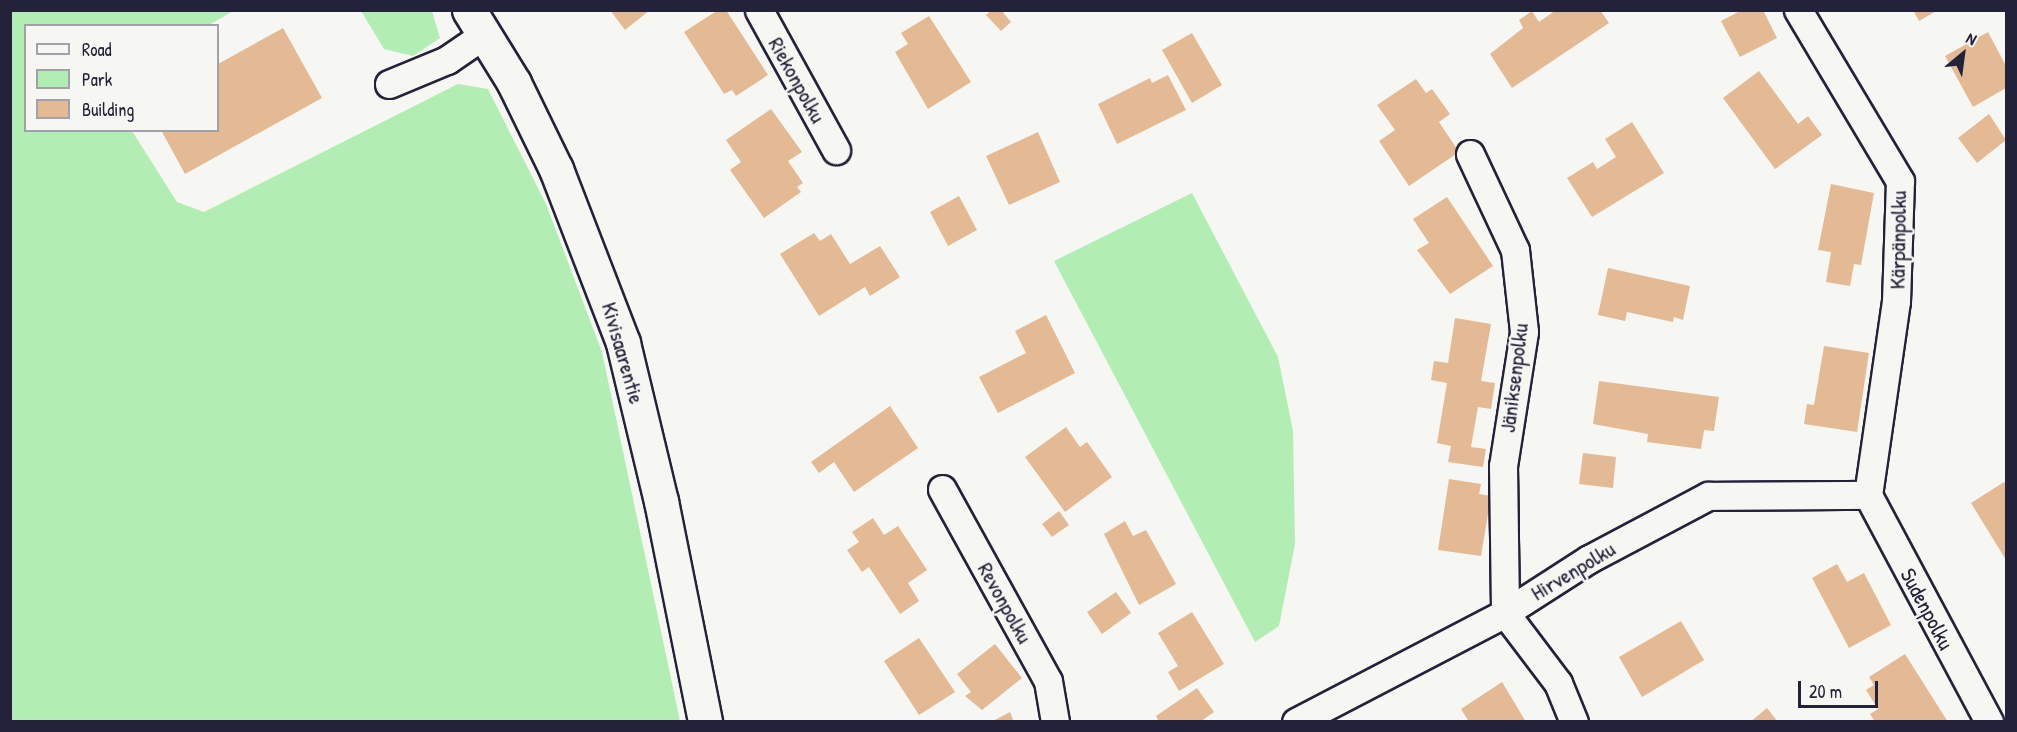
<!DOCTYPE html>
<meta charset="utf-8">
<style>
body{margin:0}
#map{position:relative;width:2017px;height:732px;overflow:hidden;background:#f6f6f2;font-family:"Patrick Hand",sans-serif}
div>[style]{position:absolute}
.green>*{inset:0;background:#b2eeb4}
.building>*{inset:0;background:#e4ba95}
.roads{filter:drop-shadow(2px 0 #22223b) drop-shadow(-2px 0 #22223b) drop-shadow(0 2px #22223b) drop-shadow(0 -2px #22223b)}
.minor>*{height:27px;margin:-13.5px;padding:0 13.5px;transform-origin:13.5px;border-radius:13.5px;background:#f6f6f2}
.tertiary>*{height:33px;margin:-16.5px;padding:0 16.5px;transform-origin:16.5px;border-radius:16.5px;background:#f6f6f2}
span{translate:-50% -50%;white-space:nowrap;text-align:center;line-height:1.15;-webkit-text-stroke:5px #f6f6f2;paint-order:stroke}
.street-label{font-size:22px;color:#22223b}
.frame{position:absolute;inset:0;border:12px solid #22223b;pointer-events:none}
.legend{position:absolute;left:24px;top:24px;width:195px;height:108px;box-sizing:border-box;background:#f6f6f2;border:2px solid #a1a1a9;margin:0;padding:8px 10px;list-style:none;font-size:18px;color:#22223b}
.legend li{display:flex;align-items:center;gap:12px;height:30px}
.legend b{width:30px;border:2px solid #a1a1a9}
.north{position:absolute;left:1933px;top:24px;width:60px;height:60px;-webkit-text-stroke:4px #f6f6f2;paint-order:stroke;rotate:29deg;font-size:16px;font-weight:700;line-height:24px;text-align:center;color:#22223b}
.north::after{content:'';display:block;margin:auto;width:21px;height:27px;background:#22223b;clip-path:polygon(50% 0,100% 100%,50% 72%,0 100%)}
.scale{position:absolute;left:1798px;top:681px;width:80px;height:27px;box-sizing:border-box;border:3px solid #22223b;border-top:0;padding-left:8px;font-size:18px;line-height:21px;white-space:nowrap;color:#22223b;-webkit-text-stroke:4px #f6f6f2;paint-order:stroke}
</style>
<div id="map">
<div class="green">
<i style="clip-path:polygon(10px 11px,233px 11px,209px 25px,26px 26px,26px 130px,132px 131px,177px 202px,204px 212px,458px 84px,488px 89px,546px 204px,602px 352px,680px 721px,11px 721px)"></i>
<i style="clip-path:polygon(361px 11px,432px 11px,440px 38px,413px 56px,384px 49px)"></i>
<i style="clip-path:polygon(1192px 193px,1278px 357px,1293px 431px,1295px 544px,1279px 626px,1255px 642px,1054px 261px)"></i>
</div>
<div class="building">
<i style="clip-path:polygon(610px 10px,650px 10px,625px 30px)"></i>
<i style="clip-path:polygon(718px 10px,726px 10px,768px 75px,736px 96px,732px 90px,724px 94px,684px 32px)"></i>
<i style="clip-path:polygon(992px 10px,1001px 10px,1011px 22px,1001px 31px,986px 15px)"></i>
<i style="clip-path:polygon(1556px 10px,1600px 10px,1609px 23px,1512px 88px,1490px 54px,1523px 28px,1519px 20px,1532px 11px,1539px 22px)"></i>
<i style="clip-path:polygon(1742px 10px,1763px 10px,1777px 38px,1740px 57px,1721px 21px)"></i>
<i style="clip-path:polygon(1913px 10px,1938px 10px,1919px 21px)"></i>
<i style="clip-path:polygon(929px 16px,971px 82px,928px 109px,895px 52px,908px 44px,901px 33px)"></i>
<i style="clip-path:polygon(283px 28px,322px 98px,185px 174px,161px 130px,218px 130px,218px 64px)"></i>
<i style="clip-path:polygon(1988px 32px,2006px 66px,2006px 88px,1973px 107px,1945px 56px)"></i>
<i style="clip-path:polygon(1192px 33px,1222px 85px,1192px 103px,1162px 50px)"></i>
<i style="clip-path:polygon(1759px 71px,1798px 124px,1808px 116px,1822px 135px,1775px 169px,1723px 98px)"></i>
<i style="clip-path:polygon(1168px 75px,1186px 110px,1117px 144px,1098px 104px,1150px 78px,1152px 83px)"></i>
<i style="clip-path:polygon(1416px 79px,1426px 93px,1432px 89px,1450px 114px,1439px 122px,1459px 152px,1409px 186px,1379px 141px,1395px 130px,1377px 105px)"></i>
<i style="clip-path:polygon(771px 109px,802px 152px,788px 161px,803px 183px,797px 187px,801px 192px,764px 218px,730px 170px,741px 162px,726px 140px)"></i>
<i style="clip-path:polygon(1989px 114px,2006px 140px,1977px 163px,1958px 138px)"></i>
<i style="clip-path:polygon(1632px 122px,1664px 173px,1592px 217px,1567px 178px,1593px 162px,1597px 169px,1616px 157px,1605px 139px)"></i>
<i style="clip-path:polygon(1038px 132px,1060px 182px,1009px 205px,986px 156px)"></i>
<i style="clip-path:polygon(1831px 184px,1874px 193px,1861px 265px,1854px 264px,1850px 286px,1826px 282px,1831px 252px,1818px 250px)"></i>
<i style="clip-path:polygon(959px 196px,977px 230px,948px 246px,930px 212px)"></i>
<i style="clip-path:polygon(1447px 197px,1493px 266px,1450px 294px,1417px 250px,1429px 243px,1413px 219px)"></i>
<i style="clip-path:polygon(814px 233px,820px 241px,831px 234px,850px 264px,880px 246px,900px 277px,870px 296px,865px 287px,819px 316px,780px 254px)"></i>
<i style="clip-path:polygon(1608px 268px,1690px 286px,1683px 320px,1674px 317px,1673px 322px,1627px 312px,1625px 321px,1598px 315px)"></i>
<i style="clip-path:polygon(1046px 315px,1075px 373px,998px 413px,979px 377px,1026px 353px,1015px 331px)"></i>
<i style="clip-path:polygon(1455px 318px,1491px 324px,1481px 381px,1495px 383px,1491px 409px,1478px 407px,1471px 447px,1486px 449px,1483px 467px,1448px 462px,1451px 446px,1437px 443px,1447px 383px,1431px 380px,1434px 361px,1448px 363px)"></i>
<i style="clip-path:polygon(1824px 346px,1869px 353px,1857px 432px,1804px 424px,1807px 404px,1814px 405px)"></i>
<i style="clip-path:polygon(1599px 381px,1719px 397px,1714px 431px,1704px 430px,1701px 449px,1647px 442px,1648px 434px,1593px 424px)"></i>
<i style="clip-path:polygon(890px 406px,918px 448px,854px 492px,834px 462px,819px 473px,811px 462px)"></i>
<i style="clip-path:polygon(1066px 427px,1080px 447px,1087px 442px,1112px 477px,1065px 512px,1025px 457px)"></i>
<i style="clip-path:polygon(1583px 453px,1616px 457px,1613px 488px,1579px 484px)"></i>
<i style="clip-path:polygon(1449px 479px,1481px 484px,1479px 494px,1491px 496px,1481px 556px,1438px 550px)"></i>
<i style="clip-path:polygon(2004px 482px,2006px 486px,2006px 560px,1971px 503px)"></i>
<i style="clip-path:polygon(1059px 511px,1069px 525px,1052px 537px,1042px 524px)"></i>
<i style="clip-path:polygon(873px 518px,884px 535px,898px 526px,927px 570px,908px 583px,919px 601px,900px 614px,869px 567px,862px 572px,847px 550px,859px 542px,852px 532px)"></i>
<i style="clip-path:polygon(1125px 521px,1133px 536px,1146px 530px,1176px 584px,1139px 605px,1104px 534px)"></i>
<i style="clip-path:polygon(1837px 564px,1847px 582px,1864px 573px,1891px 625px,1849px 648px,1812px 578px)"></i>
<i style="clip-path:polygon(1116px 592px,1131px 613px,1102px 634px,1087px 612px)"></i>
<i style="clip-path:polygon(1192px 612px,1224px 664px,1179px 691px,1168px 672px,1178px 666px,1158px 633px)"></i>
<i style="clip-path:polygon(1681px 621px,1704px 660px,1642px 697px,1619px 657px)"></i>
<i style="clip-path:polygon(919px 638px,955px 692px,919px 715px,884px 661px)"></i>
<i style="clip-path:polygon(995px 644px,1022px 678px,982px 710px,965px 696px,971px 692px,957px 674px)"></i>
<i style="clip-path:polygon(1905px 654px,1948px 722px,1875px 722px,1870px 714px,1878px 709px,1866px 690px,1874px 685px,1869px 677px)"></i>
<i style="clip-path:polygon(1502px 682px,1526px 722px,1469px 722px,1461px 709px)"></i>
<i style="clip-path:polygon(1197px 688px,1214px 712px,1200px 722px,1159px 722px,1156px 716px)"></i>
<i style="clip-path:polygon(1767px 708px,1778px 722px,1750px 722px)"></i>
<i style="clip-path:polygon(1010px 712px,1014px 722px,991px 722px)"></i>
</div>
<div class="roads">
<div class="minor">
<i style="left:759px;top:10px;width:160px;rotate:61.2deg"></i>
<i style="left:1798px;top:10px;width:199px;rotate:59.2deg"></i>
<i style="left:1900px;top:181px;width:120px;rotate:91.9deg"></i>
<i style="left:1896px;top:301px;width:196px;rotate:98.2deg"></i>
<i style="left:389px;top:84px;width:63px;rotate:-22.5deg"></i>
<i style="left:447px;top:60px;width:46px;rotate:-34.4deg"></i>
<i style="left:1470px;top:154px;width:106px;rotate:64.9deg"></i>
<i style="left:1515px;top:250px;width:82px;rotate:83.7deg"></i>
<i style="left:1524px;top:332px;width:136px;rotate:98.9deg"></i>
<i style="left:1503px;top:466px;width:147px;rotate:89.2deg"></i>
<i style="left:1505px;top:613px;width:88px;rotate:52.9deg"></i>
<i style="left:1558px;top:683px;width:42px;rotate:67.7deg"></i>
<i style="left:942px;top:489px;width:219px;rotate:61.1deg"></i>
<i style="left:1048px;top:681px;width:42px;rotate:80.3deg"></i>
<i style="left:1868px;top:495px;width:257px;rotate:61.9deg"></i>
<i style="left:1296px;top:722px;width:236px;rotate:-27.5deg"></i>
<i style="left:1505px;top:613px;width:100px;rotate:-32.7deg"></i>
<i style="left:1589px;top:559px;width:135px;rotate:-27.9deg"></i>
<i style="left:1708px;top:496px;width:160px;rotate:-0.4deg"></i>
</div>
<div class="tertiary">
<i style="left:469px;top:10px;width:86px;rotate:58.3deg"></i>
<i style="left:514px;top:83px;width:96px;rotate:64deg"></i>
<i style="left:556px;top:169px;width:186px;rotate:68.9deg"></i>
<i style="left:623px;top:343px;width:163px;rotate:76.5deg"></i>
<i style="left:661px;top:501px;width:225px;rotate:78.7deg"></i>
</div>
</div>
<div class="street-label">
<span style="left:797px;top:80px;rotate:61deg">Riekonpolku</span>
<span style="left:1898px;top:240px;rotate:-89deg">Kärpänpolku</span>
<span style="left:623px;top:353px;rotate:74deg">Kivisaarentie</span>
<span style="left:1514px;top:378px;rotate:-83deg">Jäniksenpolku</span>
<span style="left:1573px;top:571px;rotate:-31deg">Hirvenpolku</span>
<span style="left:1005px;top:603px;rotate:61deg">Revonpolku</span>
<span style="left:1927px;top:609px;rotate:62deg">Sudenpolku</span>
</div>
<div class="frame"></div>
<ul class="legend">
<li><b style="height:8px;background:#f6f6f2"></b>Road</li>
<li><b style="height:16px;background:#b2eeb4"></b>Park</li>
<li><b style="height:16px;background:#e4ba95"></b>Building</li>
</ul>
<div class="north">N</div>
<div class="scale">20 m</div>
</div>
